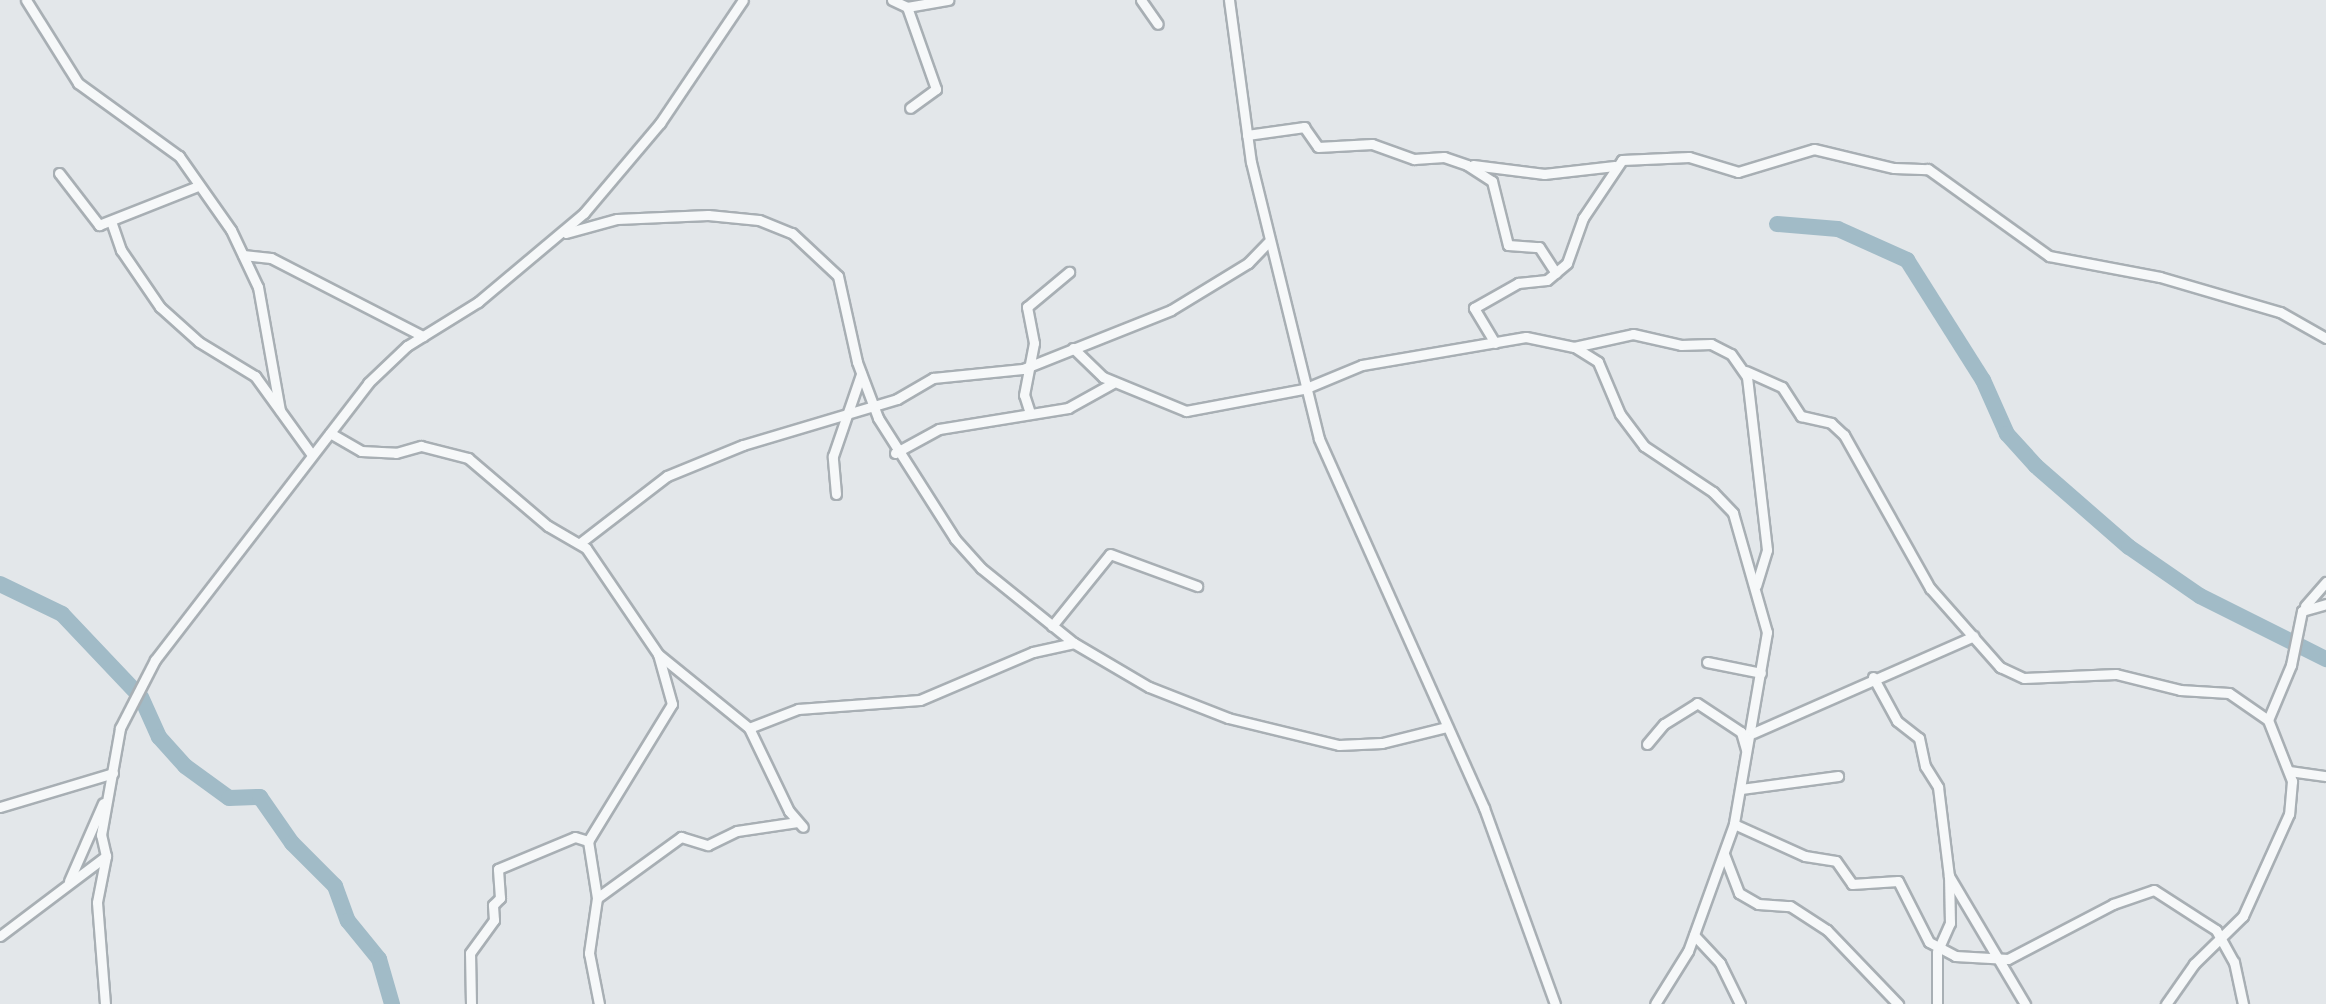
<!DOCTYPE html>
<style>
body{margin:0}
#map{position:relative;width:2326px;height:1004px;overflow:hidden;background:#e3e7ea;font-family:Commissioner,sans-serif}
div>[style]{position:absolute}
.river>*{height:16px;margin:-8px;padding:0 8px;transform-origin:8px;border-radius:8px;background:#a1bbc7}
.roads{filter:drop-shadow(2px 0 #a8afb4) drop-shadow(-2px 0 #a8afb4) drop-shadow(0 2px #a8afb4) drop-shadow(0 -2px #a8afb4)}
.minor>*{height:9px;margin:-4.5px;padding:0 4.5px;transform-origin:4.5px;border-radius:4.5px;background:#f6f8f9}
span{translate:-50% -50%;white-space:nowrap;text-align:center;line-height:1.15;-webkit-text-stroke:8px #f3f6f8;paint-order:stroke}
</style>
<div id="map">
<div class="river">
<i style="left:1777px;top:224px;width:61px;rotate:4.7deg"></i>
<i style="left:1838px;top:229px;width:76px;rotate:24.2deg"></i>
<i style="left:1907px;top:260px;width:142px;rotate:57.7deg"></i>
<i style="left:1983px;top:380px;width:59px;rotate:66deg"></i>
<i style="left:2007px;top:434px;width:43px;rotate:47.8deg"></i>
<i style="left:2036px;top:466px;width:123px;rotate:41.1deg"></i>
<i style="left:2129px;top:547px;width:86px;rotate:34.6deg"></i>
<i style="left:2200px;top:596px;width:141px;rotate:26.6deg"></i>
<i style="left:0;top:584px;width:69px;rotate:25.8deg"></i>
<i style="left:62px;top:614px;width:105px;rotate:46.5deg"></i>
<i style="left:141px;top:697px;width:44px;rotate:65.8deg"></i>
<i style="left:159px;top:737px;width:39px;rotate:48deg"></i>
<i style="left:185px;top:766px;width:54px;rotate:36deg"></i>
<i style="left:229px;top:798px;width:31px;rotate:-2deg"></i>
<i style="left:260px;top:797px;width:56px;rotate:55.2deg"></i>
<i style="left:292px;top:843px;width:61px;rotate:45deg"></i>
<i style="left:335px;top:886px;width:37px;rotate:70deg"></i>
<i style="left:348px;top:921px;width:49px;rotate:50.8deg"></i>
<i style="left:379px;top:959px;width:47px;rotate:73.9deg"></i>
</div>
<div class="roads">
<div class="minor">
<i style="left:26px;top:0;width:98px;rotate:57.9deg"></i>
<i style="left:78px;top:83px;width:125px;rotate:35.9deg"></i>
<i style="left:179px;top:156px;width:90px;rotate:54.9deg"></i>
<i style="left:231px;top:230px;width:63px;rotate:64.7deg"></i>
<i style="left:258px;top:287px;width:125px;rotate:79.9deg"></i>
<i style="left:892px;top:0;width:17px;rotate:25deg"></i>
<i style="left:907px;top:7px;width:42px;rotate:-9.7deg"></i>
<i style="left:1141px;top:0;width:29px;rotate:55deg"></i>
<i style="left:1229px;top:0;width:163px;rotate:82.3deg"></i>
<i style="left:1251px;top:162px;width:285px;rotate:76.2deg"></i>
<i style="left:1319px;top:439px;width:404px;rotate:65.9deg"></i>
<i style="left:1484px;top:808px;width:208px;rotate:70.1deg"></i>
<i style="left:907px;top:7px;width:87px;rotate:70.5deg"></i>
<i style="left:936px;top:89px;width:32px;rotate:144deg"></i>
<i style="left:1247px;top:135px;width:58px;rotate:-8deg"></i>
<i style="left:1304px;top:127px;width:24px;rotate:55deg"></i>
<i style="left:1318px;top:147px;width:54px;rotate:-3.2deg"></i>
<i style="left:1372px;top:144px;width:45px;rotate:19.7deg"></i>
<i style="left:1414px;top:159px;width:30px;rotate:-4deg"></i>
<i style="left:1444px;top:157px;width:24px;rotate:19deg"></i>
<i style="left:1467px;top:165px;width:30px;rotate:33deg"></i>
<i style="left:1492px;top:181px;width:66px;rotate:76deg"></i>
<i style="left:1508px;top:245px;width:31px;rotate:4deg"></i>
<i style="left:1539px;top:247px;width:31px;rotate:57deg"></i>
<i style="left:1473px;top:165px;width:72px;rotate:7.2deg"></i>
<i style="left:1544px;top:174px;width:71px;rotate:-6.4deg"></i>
<i style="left:59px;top:173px;width:66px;rotate:52.4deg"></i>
<i style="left:99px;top:225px;width:106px;rotate:-21.5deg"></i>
<i style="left:112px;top:224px;width:28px;rotate:71deg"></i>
<i style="left:121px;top:250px;width:69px;rotate:55.6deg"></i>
<i style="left:160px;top:307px;width:52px;rotate:41.9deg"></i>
<i style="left:199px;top:342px;width:66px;rotate:31.3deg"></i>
<i style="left:255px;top:376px;width:97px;rotate:54.2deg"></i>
<i style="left:566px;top:233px;width:53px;rotate:-15.4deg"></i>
<i style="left:617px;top:219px;width:91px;rotate:-2.5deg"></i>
<i style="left:708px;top:215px;width:51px;rotate:5.6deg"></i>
<i style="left:759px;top:220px;width:35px;rotate:22deg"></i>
<i style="left:792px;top:233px;width:63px;rotate:43.1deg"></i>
<i style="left:838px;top:276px;width:88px;rotate:77.5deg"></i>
<i style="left:857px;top:362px;width:60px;rotate:69.4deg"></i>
<i style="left:878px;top:418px;width:143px;rotate:57.5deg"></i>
<i style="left:955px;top:539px;width:39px;rotate:48deg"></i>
<i style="left:981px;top:568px;width:119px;rotate:38.9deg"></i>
<i style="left:1074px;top:643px;width:87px;rotate:30.4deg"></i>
<i style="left:1149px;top:687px;width:85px;rotate:21.4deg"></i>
<i style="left:1228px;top:718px;width:114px;rotate:13.7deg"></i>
<i style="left:1339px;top:745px;width:43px;rotate:-2.7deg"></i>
<i style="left:1382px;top:743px;width:66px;rotate:-14deg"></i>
<i style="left:243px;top:255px;width:28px;rotate:6deg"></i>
<i style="left:271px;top:258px;width:171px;rotate:27.2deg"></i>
<i style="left:1495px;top:343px;width:41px;rotate:-121deg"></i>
<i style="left:1474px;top:308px;width:51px;rotate:-29.6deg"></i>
<i style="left:1518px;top:283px;width:29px;rotate:-6deg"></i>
<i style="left:1547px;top:280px;width:26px;rotate:-40deg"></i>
<i style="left:1567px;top:263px;width:48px;rotate:-70.4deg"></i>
<i style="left:1583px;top:218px;width:70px;rotate:-56.1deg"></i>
<i style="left:1622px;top:160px;width:67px;rotate:-2.6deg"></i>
<i style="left:1689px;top:157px;width:51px;rotate:17deg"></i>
<i style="left:1738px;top:172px;width:79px;rotate:-16.8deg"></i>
<i style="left:1814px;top:149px;width:82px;rotate:13.4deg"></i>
<i style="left:1894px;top:168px;width:34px;rotate:2deg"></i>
<i style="left:1928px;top:169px;width:149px;rotate:35.7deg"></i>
<i style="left:2049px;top:256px;width:113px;rotate:10.7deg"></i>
<i style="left:2160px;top:277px;width:125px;rotate:16.3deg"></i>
<i style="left:2280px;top:312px;width:53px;rotate:29.5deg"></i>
<i style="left:1073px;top:348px;width:42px;rotate:44deg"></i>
<i style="left:1103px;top:377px;width:90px;rotate:22.3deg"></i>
<i style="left:1186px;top:411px;width:120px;rotate:-10.6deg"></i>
<i style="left:1304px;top:389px;width:63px;rotate:-22.5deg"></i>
<i style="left:1362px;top:365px;width:166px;rotate:-9.7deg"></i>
<i style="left:1526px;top:337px;width:49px;rotate:11.8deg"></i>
<i style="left:1574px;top:347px;width:60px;rotate:-12.4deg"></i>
<i style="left:1633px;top:334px;width:49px;rotate:12.9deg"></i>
<i style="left:1681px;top:345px;width:30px;rotate:-2deg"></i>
<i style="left:1711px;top:344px;width:22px;rotate:27deg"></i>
<i style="left:1731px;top:354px;width:28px;rotate:55deg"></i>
<i style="left:1747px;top:377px;width:174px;rotate:83.4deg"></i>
<i style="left:1767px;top:550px;width:37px;rotate:107deg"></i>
<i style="left:1576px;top:348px;width:26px;rotate:32deg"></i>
<i style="left:1598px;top:362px;width:56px;rotate:67.1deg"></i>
<i style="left:1620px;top:414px;width:40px;rotate:53deg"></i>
<i style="left:1644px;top:446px;width:83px;rotate:33.7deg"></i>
<i style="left:1713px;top:492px;width:29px;rotate:46deg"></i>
<i style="left:1733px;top:513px;width:124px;rotate:74.1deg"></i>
<i style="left:1767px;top:632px;width:195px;rotate:99.8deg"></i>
<i style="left:1734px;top:824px;width:135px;rotate:109.9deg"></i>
<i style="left:1688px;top:951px;width:62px;rotate:121.9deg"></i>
<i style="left:1746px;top:371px;width:39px;rotate:24deg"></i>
<i style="left:1782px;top:387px;width:35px;rotate:57deg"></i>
<i style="left:1801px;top:416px;width:31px;rotate:13deg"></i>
<i style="left:1831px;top:423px;width:18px;rotate:43deg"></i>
<i style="left:1844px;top:435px;width:176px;rotate:60.7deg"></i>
<i style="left:1930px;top:588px;width:106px;rotate:48.5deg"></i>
<i style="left:2000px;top:667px;width:26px;rotate:25deg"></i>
<i style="left:2024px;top:678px;width:92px;rotate:-2.5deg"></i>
<i style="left:2116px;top:674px;width:66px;rotate:14deg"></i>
<i style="left:2180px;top:690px;width:49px;rotate:3.5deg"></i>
<i style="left:2229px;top:693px;width:47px;rotate:34.7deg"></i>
<i style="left:2268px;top:720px;width:66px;rotate:68.5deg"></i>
<i style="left:2292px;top:781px;width:33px;rotate:95deg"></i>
<i style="left:2289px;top:814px;width:112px;rotate:114.3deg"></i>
<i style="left:2243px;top:916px;width:69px;rotate:135.6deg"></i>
<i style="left:2194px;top:964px;width:49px;rotate:125deg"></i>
<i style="left:1030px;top:413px;width:19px;rotate:-108deg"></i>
<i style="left:1024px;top:395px;width:53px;rotate:-79.1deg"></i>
<i style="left:1034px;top:343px;width:37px;rotate:-101deg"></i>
<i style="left:1027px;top:307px;width:55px;rotate:-39.8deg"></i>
<i style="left:330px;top:433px;width:36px;rotate:30deg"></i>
<i style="left:361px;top:451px;width:35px;rotate:3deg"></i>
<i style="left:396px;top:453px;width:26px;rotate:-16deg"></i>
<i style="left:421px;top:446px;width:49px;rotate:14.3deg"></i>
<i style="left:468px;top:458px;width:105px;rotate:40.4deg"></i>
<i style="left:548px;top:526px;width:44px;rotate:30.1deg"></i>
<i style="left:586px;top:548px;width:128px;rotate:55.8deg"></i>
<i style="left:658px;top:654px;width:52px;rotate:74.4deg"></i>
<i style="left:672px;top:704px;width:161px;rotate:121.5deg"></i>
<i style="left:588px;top:841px;width:58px;rotate:81deg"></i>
<i style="left:597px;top:898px;width:56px;rotate:98.3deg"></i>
<i style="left:589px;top:953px;width:52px;rotate:78.9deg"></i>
<i style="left:895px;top:453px;width:50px;rotate:-28.6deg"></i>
<i style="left:939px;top:429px;width:131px;rotate:-9.2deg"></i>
<i style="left:1068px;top:408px;width:51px;rotate:-29.1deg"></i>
<i style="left:836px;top:494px;width:38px;rotate:-95deg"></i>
<i style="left:833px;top:456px;width:87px;rotate:-71.1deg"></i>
<i style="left:580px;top:543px;width:110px;rotate:-37.6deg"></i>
<i style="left:667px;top:476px;width:82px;rotate:-22.2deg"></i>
<i style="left:743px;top:445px;width:161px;rotate:-16.6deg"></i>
<i style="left:897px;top:399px;width:42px;rotate:-30.3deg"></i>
<i style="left:933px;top:378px;width:90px;rotate:-5.7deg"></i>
<i style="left:1023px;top:369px;width:159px;rotate:-21.7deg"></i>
<i style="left:1171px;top:310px;width:90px;rotate:-31.4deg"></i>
<i style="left:1248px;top:263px;width:29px;rotate:-46deg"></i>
<i style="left:2305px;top:606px;width:32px;rotate:-49deg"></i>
<i style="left:1052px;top:626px;width:92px;rotate:-51.1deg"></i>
<i style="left:1110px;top:554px;width:93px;rotate:20.2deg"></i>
<i style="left:658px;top:654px;width:117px;rotate:39.1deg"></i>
<i style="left:749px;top:728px;width:53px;rotate:-21.2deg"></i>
<i style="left:798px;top:709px;width:122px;rotate:-4.2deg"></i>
<i style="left:920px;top:700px;width:123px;rotate:-23deg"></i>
<i style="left:1033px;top:652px;width:42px;rotate:-12.4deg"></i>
<i style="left:1707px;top:662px;width:55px;rotate:11.5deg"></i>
<i style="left:1873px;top:677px;width:50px;rotate:61.4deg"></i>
<i style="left:1897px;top:721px;width:28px;rotate:38deg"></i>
<i style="left:1919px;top:738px;width:29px;rotate:78deg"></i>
<i style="left:1925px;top:766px;width:25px;rotate:58deg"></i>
<i style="left:1938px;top:787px;width:90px;rotate:83deg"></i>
<i style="left:1949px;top:876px;width:149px;rotate:59.3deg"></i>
<i style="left:2268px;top:720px;width:60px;rotate:-67.3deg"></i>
<i style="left:2291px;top:665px;width:55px;rotate:-78.5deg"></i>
<i style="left:2302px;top:611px;width:25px;rotate:-16deg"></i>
<i style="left:749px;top:728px;width:92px;rotate:64.3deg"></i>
<i style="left:789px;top:811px;width:21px;rotate:49deg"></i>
<i style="left:1753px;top:733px;width:241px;rotate:-23.7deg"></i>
<i style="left:1647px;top:744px;width:26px;rotate:-50deg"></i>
<i style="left:1664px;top:724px;width:39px;rotate:-32deg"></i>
<i style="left:1697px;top:703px;width:53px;rotate:33.4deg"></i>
<i style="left:1741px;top:732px;width:18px;rotate:74deg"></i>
<i style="left:2289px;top:771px;width:37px;rotate:8deg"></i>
<i style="left:1741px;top:789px;width:98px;rotate:-7.6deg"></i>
<i style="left:0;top:807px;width:118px;rotate:-16.7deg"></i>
<i style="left:1734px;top:824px;width:78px;rotate:24.3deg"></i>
<i style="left:1805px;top:856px;width:31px;rotate:9deg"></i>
<i style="left:1836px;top:861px;width:28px;rotate:55deg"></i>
<i style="left:1852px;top:884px;width:46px;rotate:-3.7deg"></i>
<i style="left:1898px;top:881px;width:68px;rotate:63.1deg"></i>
<i style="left:1929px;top:942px;width:30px;rotate:28deg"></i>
<i style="left:1955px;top:956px;width:53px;rotate:3.2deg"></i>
<i style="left:2008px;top:959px;width:119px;rotate:-27.6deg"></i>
<i style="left:2113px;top:904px;width:43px;rotate:-18.9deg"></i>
<i style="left:2154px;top:890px;width:74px;rotate:32.8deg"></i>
<i style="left:2216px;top:930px;width:37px;rotate:61deg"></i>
<i style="left:2234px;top:962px;width:43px;rotate:77.9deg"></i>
<i style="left:1724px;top:854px;width:42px;rotate:69deg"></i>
<i style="left:1739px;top:893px;width:22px;rotate:30deg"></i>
<i style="left:1758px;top:904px;width:32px;rotate:4deg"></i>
<i style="left:1790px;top:906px;width:44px;rotate:33deg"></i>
<i style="left:1827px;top:930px;width:103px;rotate:46.2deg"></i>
<i style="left:69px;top:881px;width:85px;rotate:-66.4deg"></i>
<i style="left:597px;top:898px;width:104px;rotate:-36deg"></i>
<i style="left:681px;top:837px;width:28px;rotate:17deg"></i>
<i style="left:708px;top:845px;width:32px;rotate:-26deg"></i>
<i style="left:737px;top:831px;width:61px;rotate:-8.5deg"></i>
<i style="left:1694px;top:935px;width:38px;rotate:47deg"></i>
<i style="left:1720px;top:963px;width:46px;rotate:64deg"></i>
<i style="left:0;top:936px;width:133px;rotate:-37deg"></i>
<i style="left:105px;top:1004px;width:102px;rotate:-94.5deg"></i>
<i style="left:97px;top:902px;width:47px;rotate:-78.9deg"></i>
<i style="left:106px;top:856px;width:22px;rotate:-103deg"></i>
<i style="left:101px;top:835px;width:109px;rotate:-79.9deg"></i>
<i style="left:120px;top:728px;width:76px;rotate:-62.8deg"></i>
<i style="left:155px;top:660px;width:349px;rotate:-52.4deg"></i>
<i style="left:368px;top:383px;width:54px;rotate:-43.5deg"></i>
<i style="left:407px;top:346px;width:84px;rotate:-31.8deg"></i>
<i style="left:478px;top:302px;width:138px;rotate:-40deg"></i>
<i style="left:584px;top:213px;width:118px;rotate:-49.8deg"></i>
<i style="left:660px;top:123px;width:148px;rotate:-56deg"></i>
<i style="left:471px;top:1004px;width:51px;rotate:-91.1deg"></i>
<i style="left:470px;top:953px;width:41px;rotate:-54deg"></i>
<i style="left:494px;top:920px;width:15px;rotate:-94deg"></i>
<i style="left:493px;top:905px;width:10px;rotate:-45deg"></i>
<i style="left:500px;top:898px;width:29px;rotate:-94deg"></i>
<i style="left:498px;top:869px;width:83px;rotate:-22.6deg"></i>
<i style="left:575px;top:837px;width:14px;rotate:17deg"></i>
<i style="left:1937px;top:1004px;width:52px;rotate:-90deg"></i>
<i style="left:1937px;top:952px;width:32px;rotate:-66deg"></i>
<i style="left:1950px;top:923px;width:47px;rotate:-91.2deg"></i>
</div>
</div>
</div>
